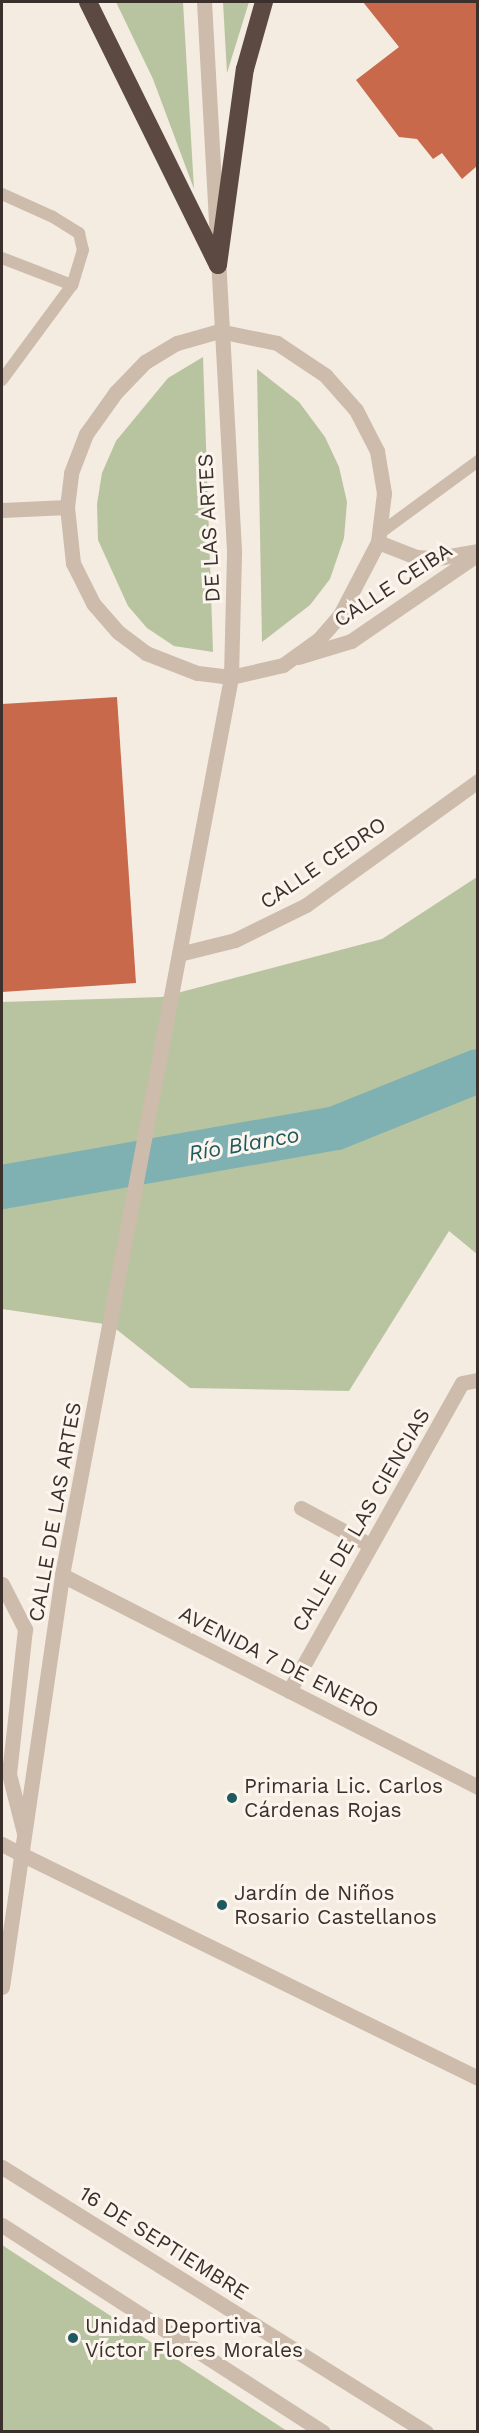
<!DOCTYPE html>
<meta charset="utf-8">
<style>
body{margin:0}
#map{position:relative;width:479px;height:2433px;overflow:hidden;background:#f4ebe1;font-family:"Work Sans",sans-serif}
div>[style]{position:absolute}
.green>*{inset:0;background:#b8c4a0}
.river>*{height:44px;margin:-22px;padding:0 22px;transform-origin:22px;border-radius:22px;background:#7fb0b2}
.building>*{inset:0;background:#c8694b}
.service>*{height:12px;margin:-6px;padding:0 6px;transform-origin:6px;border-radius:6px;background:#cdbbac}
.minor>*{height:15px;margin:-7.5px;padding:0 7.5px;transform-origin:7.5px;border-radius:7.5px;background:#cdbbac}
.tertiary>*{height:15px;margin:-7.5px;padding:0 7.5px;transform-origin:7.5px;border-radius:7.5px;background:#cdbbac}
.motorway>*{height:18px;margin:-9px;padding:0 9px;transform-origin:9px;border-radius:9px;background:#5c4a42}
.dots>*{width:16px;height:16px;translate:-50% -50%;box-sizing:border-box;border:3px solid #fbf5ee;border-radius:50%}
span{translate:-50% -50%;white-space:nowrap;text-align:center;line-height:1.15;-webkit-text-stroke:6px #fbf5ee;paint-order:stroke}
.street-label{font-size:21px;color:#3b302b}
.poi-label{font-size:21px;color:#3b302b}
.left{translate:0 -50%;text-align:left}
.water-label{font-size:22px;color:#1f5a5e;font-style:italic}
.frame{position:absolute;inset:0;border:3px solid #3b302b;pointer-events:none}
</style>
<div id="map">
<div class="green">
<i style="clip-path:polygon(116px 2px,183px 2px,194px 189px,153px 79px)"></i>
<i style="clip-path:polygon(223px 2px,249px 2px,227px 73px)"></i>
<i style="clip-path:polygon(203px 357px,213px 652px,174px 646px,147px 628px,128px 606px,98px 540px,97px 504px,102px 473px,116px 441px,168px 378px)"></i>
<i style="clip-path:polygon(257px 369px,299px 402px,325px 437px,339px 467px,347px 502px,344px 538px,330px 579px,310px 605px,262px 642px)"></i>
<i style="clip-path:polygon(477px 877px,477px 1254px,449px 1231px,349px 1391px,190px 1388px,111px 1325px,2px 1309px,2px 1002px,162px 997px,382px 939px)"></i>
<i style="clip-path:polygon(2px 2245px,287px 2431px,2px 2431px)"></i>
</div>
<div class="river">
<i style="left:2px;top:1187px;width:339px;rotate:-10deg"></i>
<i style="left:336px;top:1128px;width:153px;rotate:-21.9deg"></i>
</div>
<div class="building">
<i style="clip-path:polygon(363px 2px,477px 2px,477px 166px,462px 179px,442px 153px,433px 159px,417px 139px,399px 137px,356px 80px,399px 47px)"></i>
<i style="clip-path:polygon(117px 697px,136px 983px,2px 992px,2px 704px)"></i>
</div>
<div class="service">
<i style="left:2px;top:194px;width:56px;rotate:24.3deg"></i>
<i style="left:53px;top:217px;width:31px;rotate:32deg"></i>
<i style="left:79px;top:233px;width:17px;rotate:77deg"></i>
<i style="left:83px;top:250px;width:37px;rotate:107deg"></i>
<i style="left:2px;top:258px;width:75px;rotate:21.1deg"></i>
<i style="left:72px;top:285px;width:118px;rotate:126.4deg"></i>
<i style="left:380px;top:533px;width:122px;rotate:-36.3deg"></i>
</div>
<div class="minor">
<i style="left:219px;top:331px;width:59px;rotate:11.7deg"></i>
<i style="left:277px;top:343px;width:58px;rotate:33.7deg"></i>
<i style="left:325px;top:375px;width:47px;rotate:48.5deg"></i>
<i style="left:356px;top:410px;width:46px;rotate:62.9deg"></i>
<i style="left:377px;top:451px;width:43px;rotate:80.5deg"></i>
<i style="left:384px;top:493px;width:49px;rotate:97deg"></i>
<i style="left:378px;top:542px;width:82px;rotate:117.5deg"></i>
<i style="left:340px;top:615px;width:32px;rotate:131deg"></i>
<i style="left:319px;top:639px;width:44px;rotate:144.2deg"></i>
<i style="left:283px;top:665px;width:53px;rotate:167deg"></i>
<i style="left:231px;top:677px;width:34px;rotate:-173deg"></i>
<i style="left:197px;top:673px;width:55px;rotate:-158.6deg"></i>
<i style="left:146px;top:653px;width:35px;rotate:-143deg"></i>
<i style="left:118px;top:632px;width:38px;rotate:-131deg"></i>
<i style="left:93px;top:603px;width:45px;rotate:-116.6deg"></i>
<i style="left:73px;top:563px;width:56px;rotate:-96.1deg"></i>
<i style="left:67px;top:507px;width:34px;rotate:-83deg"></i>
<i style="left:71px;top:473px;width:42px;rotate:-69deg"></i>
<i style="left:86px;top:434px;width:52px;rotate:-54.5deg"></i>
<i style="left:116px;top:392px;width:42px;rotate:-46deg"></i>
<i style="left:145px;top:362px;width:37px;rotate:-31deg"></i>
<i style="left:177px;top:343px;width:44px;rotate:-15.9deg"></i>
<i style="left:2px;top:510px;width:65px;rotate:-2.6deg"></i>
<i style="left:378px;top:542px;width:41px;rotate:21.5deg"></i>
<i style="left:416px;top:557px;width:22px;rotate:3deg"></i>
<i style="left:438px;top:558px;width:41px;rotate:-9.9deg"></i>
<i style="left:298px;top:657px;width:55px;rotate:-16.8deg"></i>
<i style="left:351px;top:641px;width:154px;rotate:-34.4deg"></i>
<i style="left:179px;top:954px;width:58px;rotate:-14deg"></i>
<i style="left:235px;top:940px;width:79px;rotate:-26.2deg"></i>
<i style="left:306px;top:905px;width:212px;rotate:-35.8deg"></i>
<i style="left:301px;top:1508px;width:78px;rotate:28.2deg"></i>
<i style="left:62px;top:1575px;width:467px;rotate:27deg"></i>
<i style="left:2px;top:1584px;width:51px;rotate:62.9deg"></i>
<i style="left:25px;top:1629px;width:146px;rotate:96.3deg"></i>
<i style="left:9px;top:1774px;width:61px;rotate:75.7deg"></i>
<i style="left:289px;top:1691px;width:353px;rotate:-60.7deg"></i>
<i style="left:462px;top:1383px;width:16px;rotate:-11deg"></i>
<i style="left:21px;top:1854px;width:509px;rotate:26.11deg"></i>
<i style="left:2px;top:2167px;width:500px;rotate:32.01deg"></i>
<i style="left:2px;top:2225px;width:382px;rotate:32.8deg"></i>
</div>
<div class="tertiary">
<i style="left:2px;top:1844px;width:21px;rotate:28deg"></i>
<i style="left:2px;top:1987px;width:416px;rotate:-81.7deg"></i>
<i style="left:62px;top:1575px;width:914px;rotate:-79.34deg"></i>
<i style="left:231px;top:677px;width:127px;rotate:-88.6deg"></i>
<i style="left:234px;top:550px;width:549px;rotate:-93.13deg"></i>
</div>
<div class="motorway">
<i style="left:88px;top:2px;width:293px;rotate:63.7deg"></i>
<i style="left:218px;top:265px;width:198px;rotate:-82.2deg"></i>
<i style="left:245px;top:69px;width:70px;rotate:-74.2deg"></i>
</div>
<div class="dots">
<i style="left:232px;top:1798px;background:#1f5a5e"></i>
<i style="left:222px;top:1905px;background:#1f5a5e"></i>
<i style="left:73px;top:2338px;background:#1f5a5e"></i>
</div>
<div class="street-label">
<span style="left:209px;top:528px;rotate:-93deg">DE LAS ARTES</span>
<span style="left:393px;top:585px;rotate:-33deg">CALLE CEIBA</span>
<span style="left:323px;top:863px;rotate:-34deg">CALLE CEDRO</span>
<span style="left:55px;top:1512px;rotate:-80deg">CALLE DE LAS ARTES</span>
<span style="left:361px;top:1520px;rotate:-60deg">CALLE DE LAS CIENCIAS</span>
<span style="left:279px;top:1662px;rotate:27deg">AVENIDA 7 DE ENERO</span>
<span style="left:164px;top:2243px;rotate:32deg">16 DE SEPTIEMBRE</span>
</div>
<div class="poi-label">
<span class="left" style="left:244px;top:1798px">Primaria Lic. Carlos<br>Cárdenas Rojas</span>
<span class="left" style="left:234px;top:1905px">Jardín de Niños<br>Rosario Castellanos</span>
<span class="left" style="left:85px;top:2338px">Unidad Deportiva<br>Víctor Flores Morales</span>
</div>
<div class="water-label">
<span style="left:244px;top:1144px;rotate:-10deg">Río Blanco</span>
</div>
<div class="frame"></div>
</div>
